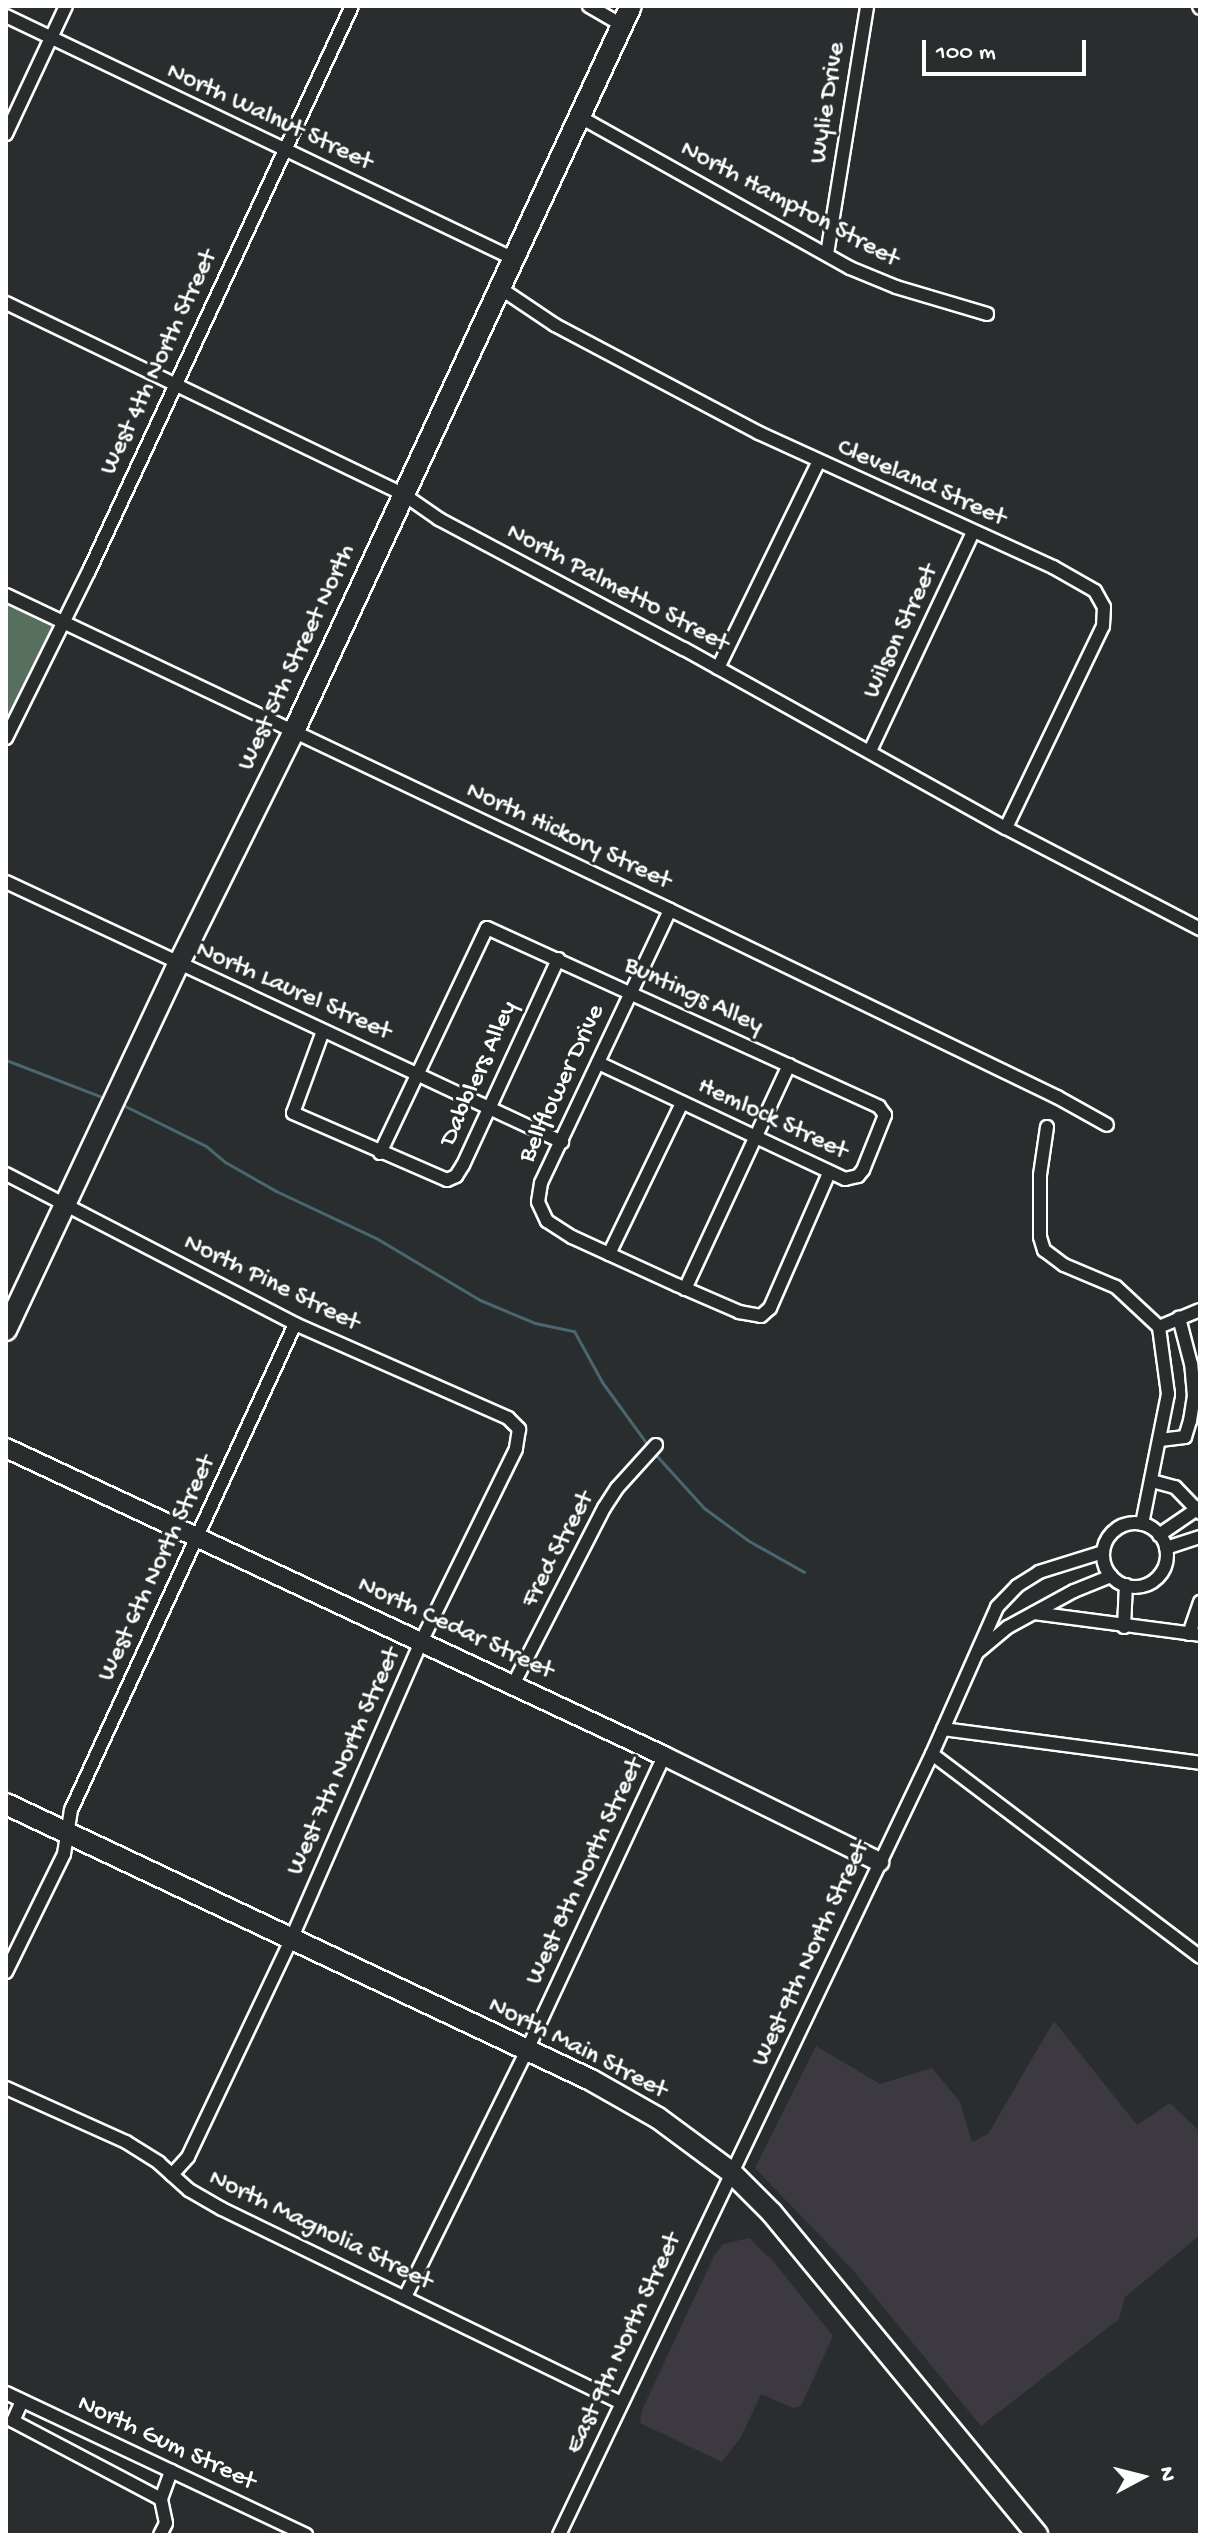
<!DOCTYPE html>
<style>
body{margin:0}
#map{position:relative;width:1206px;height:2541px;overflow:hidden;background:#2a2d2e;font-family:"Gochi Hand",sans-serif}
div>[style]{position:absolute}
.built>*{inset:0;background:#3c3a40}
.green>*{inset:0;background:#56705d}
.stream>*{height:3px;margin:-1.5px;padding:0 1.5px;transform-origin:1.5px;border-radius:1.5px;background:#4a666f}
.roads{filter:drop-shadow(2px 0 #fff) drop-shadow(-2px 0 #fff) drop-shadow(0 2px #fff) drop-shadow(0 -2px #fff)}
.street>*{height:12px;margin:-6px;padding:0 6px;transform-origin:6px;border-radius:6px;background:#2a2d2e}
.street>.ring{margin:-6px;padding:0;box-sizing:content-box;background:none;border:12px solid #2a2d2e;border-radius:50%}
.secondary>*{height:18px;margin:-9px;padding:0 9px;transform-origin:9px;border-radius:9px;background:#2a2d2e}
.primary>*{height:20px;margin:-10px;padding:0 10px;transform-origin:10px;border-radius:10px;background:#2a2d2e}
span{translate:-50% -50%;white-space:nowrap;text-align:center;line-height:1.15;-webkit-text-stroke:6px #2a2d2e;paint-order:stroke}
.street-label{font-size:26px;color:#fff}
.frame{position:absolute;inset:0;border:8px solid #fff;pointer-events:none}
.north{position:absolute;left:1102px;top:2437px;width:80px;height:80px;-webkit-text-stroke:6px #2a2d2e;paint-order:stroke;rotate:83deg;font-size:22px;font-weight:700;line-height:32px;text-align:center;color:#fff}
.north::after{content:'';display:block;margin:auto;width:28px;height:36px;background:#fff;clip-path:polygon(50% 0,100% 100%,50% 72%,0 100%)}
.scale{position:absolute;left:922px;top:40px;width:164px;height:36px;box-sizing:border-box;border:4px solid #fff;border-top:0;padding-left:10px;font-size:24px;line-height:28px;white-space:nowrap;color:#fff;-webkit-text-stroke:6px #2a2d2e;paint-order:stroke}
</style>
<div id="map">
<div class="built">
<i style="clip-path:polygon(1054px 2021px,1137px 2125px,1170px 2103px,1200px 2132px,1200px 2235px,1125px 2297px,1119px 2319px,981px 2426px,852px 2269px,755px 2168px,816px 2046px,880px 2084px,932px 2068px,960px 2102px,972px 2142px,988px 2134px)"></i>
<i style="clip-path:polygon(749px 2238px,773px 2261px,833px 2336px,801px 2406px,793px 2408px,761px 2394px,741px 2437px,722px 2462px,640px 2423px,642px 2410px,714px 2256px,723px 2244px)"></i>
</div>
<div class="green">
<i style="clip-path:polygon(6px 595px,62px 621px,6px 737px)"></i>
</div>
<div class="stream">
<i style="left:6px;top:1060px;width:108px;rotate:21.1deg"></i>
<i style="left:121px;top:1104px;width:95px;rotate:26.3deg"></i>
<i style="left:206px;top:1146px;width:25px;rotate:40deg"></i>
<i style="left:225px;top:1162px;width:59px;rotate:29.6deg"></i>
<i style="left:276px;top:1191px;width:110px;rotate:25.2deg"></i>
<i style="left:376px;top:1238px;width:121px;rotate:30.8deg"></i>
<i style="left:480px;top:1300px;width:60px;rotate:22.7deg"></i>
<i style="left:535px;top:1323px;width:40px;rotate:12deg"></i>
<i style="left:574px;top:1331px;width:58px;rotate:61.2deg"></i>
<i style="left:602px;top:1382px;width:82px;rotate:54deg"></i>
<i style="left:655px;top:1454px;width:73px;rotate:47.8deg"></i>
<i style="left:704px;top:1508px;width:56px;rotate:36.3deg"></i>
<i style="left:749px;top:1541px;width:63px;rotate:29.4deg"></i>
</div>
<div class="roads">
<div class="street">
<i style="left:589px;top:6px;width:39px;rotate:30deg"></i>
<i style="left:1199px;top:6px;width:2px;rotate:63deg"></i>
<i style="left:6px;top:16px;width:563px;rotate:25.56deg"></i>
<i style="left:580px;top:117px;width:309px;rotate:29.2deg"></i>
<i style="left:850px;top:268px;width:50px;rotate:22.4deg"></i>
<i style="left:896px;top:287px;width:95px;rotate:16.5deg"></i>
<i style="left:6px;top:134px;width:141px;rotate:-64.9deg"></i>
<i style="left:827px;top:254px;width:251px;rotate:-80.8deg"></i>
<i style="left:500px;top:288px;width:66px;rotate:33.9deg"></i>
<i style="left:555px;top:325px;width:231px;rotate:27.9deg"></i>
<i style="left:759px;top:433px;width:323px;rotate:24.5deg"></i>
<i style="left:1053px;top:567px;width:48px;rotate:29.7deg"></i>
<i style="left:1095px;top:591px;width:18px;rotate:61deg"></i>
<i style="left:1104px;top:607px;width:19px;rotate:93deg"></i>
<i style="left:1103px;top:626px;width:224px;rotate:115.7deg"></i>
<i style="left:6px;top:303px;width:441px;rotate:25.7deg"></i>
<i style="left:403px;top:494px;width:44px;rotate:34.8deg"></i>
<i style="left:439px;top:519px;width:277px;rotate:28deg"></i>
<i style="left:684px;top:649px;width:368px;rotate:29.1deg"></i>
<i style="left:1006px;top:828px;width:219px;rotate:27.5deg"></i>
<i style="left:6px;top:595px;width:735px;rotate:25.38deg"></i>
<i style="left:670px;top:910px;width:430px;rotate:25.8deg"></i>
<i style="left:1057px;top:1097px;width:57px;rotate:29.2deg"></i>
<i style="left:718px;top:668px;width:230px;rotate:-64deg"></i>
<i style="left:6px;top:738px;width:186px;rotate:-63.6deg"></i>
<i style="left:89px;top:571px;width:623px;rotate:-65.04deg"></i>
<i style="left:870px;top:751px;width:242px;rotate:-64.8deg"></i>
<i style="left:6px;top:882px;width:614px;rotate:25.06deg"></i>
<i style="left:670px;top:910px;width:302px;rotate:115.3deg"></i>
<i style="left:541px;top:1183px;width:19px;rotate:99deg"></i>
<i style="left:538px;top:1202px;width:21px;rotate:65deg"></i>
<i style="left:547px;top:1221px;width:30px;rotate:33deg"></i>
<i style="left:572px;top:1237px;width:115px;rotate:24.6deg"></i>
<i style="left:677px;top:1285px;width:68px;rotate:23.5deg"></i>
<i style="left:739px;top:1312px;width:22px;rotate:10deg"></i>
<i style="left:761px;top:1316px;width:12px;rotate:-42deg"></i>
<i style="left:770px;top:1308px;width:147px;rotate:-66.4deg"></i>
<i style="left:323px;top:1031px;width:87px;rotate:110.1deg"></i>
<i style="left:293px;top:1113px;width:168px;rotate:23.5deg"></i>
<i style="left:447px;top:1180px;width:10px;rotate:-24deg"></i>
<i style="left:456px;top:1176px;width:13px;rotate:-58deg"></i>
<i style="left:463px;top:1165px;width:227px;rotate:-65.2deg"></i>
<i style="left:1047px;top:1127px;width:49px;rotate:98.3deg"></i>
<i style="left:1040px;top:1175px;width:62px;rotate:90deg"></i>
<i style="left:1040px;top:1237px;width:14px;rotate:73deg"></i>
<i style="left:1044px;top:1250px;width:25px;rotate:37deg"></i>
<i style="left:1064px;top:1265px;width:56px;rotate:22.9deg"></i>
<i style="left:1116px;top:1287px;width:59px;rotate:42.9deg"></i>
<i style="left:380px;top:1153px;width:249px;rotate:-64.6deg"></i>
<i style="left:487px;top:928px;width:431px;rotate:24.5deg"></i>
<i style="left:879px;top:1107px;width:10px;rotate:53deg"></i>
<i style="left:885px;top:1115px;width:59px;rotate:111.8deg"></i>
<i style="left:863px;top:1170px;width:8px;rotate:130deg"></i>
<i style="left:858px;top:1176px;width:13px;rotate:167deg"></i>
<i style="left:845px;top:1179px;width:273px;rotate:-154.8deg"></i>
<i style="left:6px;top:1174px;width:326px;rotate:27.4deg"></i>
<i style="left:295px;top:1324px;width:233px;rotate:23.8deg"></i>
<i style="left:508px;top:1418px;width:16px;rotate:45deg"></i>
<i style="left:519px;top:1429px;width:20px;rotate:99deg"></i>
<i style="left:516px;top:1449px;width:215px;rotate:116.2deg"></i>
<i style="left:421px;top:1642px;width:325px;rotate:113.6deg"></i>
<i style="left:291px;top:1940px;width:240px;rotate:115.4deg"></i>
<i style="left:188px;top:2157px;width:24px;rotate:132deg"></i>
<i style="left:609px;top:1254px;width:168px;rotate:-64.2deg"></i>
<i style="left:685px;top:1289px;width:247px;rotate:-65.1deg"></i>
<i style="left:1160px;top:1440px;width:25px;rotate:-7deg"></i>
<i style="left:1185px;top:1437px;width:17px;rotate:-73deg"></i>
<i style="left:1190px;top:1421px;width:25px;rotate:-81deg"></i>
<i style="left:1194px;top:1396px;width:32px;rotate:-95deg"></i>
<i style="left:1191px;top:1364px;width:48px;rotate:-104.6deg"></i>
<i style="left:1152px;top:1481px;width:24px;rotate:15deg"></i>
<i style="left:1175px;top:1487px;width:36px;rotate:46deg"></i>
<i class="ring" style="left:1103px;top:1523px;width:52px;height:52px"></i>
<i style="left:1142px;top:1524px;width:133px;rotate:-78.7deg"></i>
<i style="left:1168px;top:1394px;width:68px;rotate:-97.7deg"></i>
<i style="left:1159px;top:1327px;width:44px;rotate:-22.5deg"></i>
<i style="left:1159px;top:1535px;width:50px;rotate:-34.3deg"></i>
<i style="left:1166px;top:1548px;width:36px;rotate:-18deg"></i>
<i style="left:1034px;top:1613px;width:167px;rotate:7.5deg"></i>
<i style="left:1124px;top:1627px;width:42px;rotate:-87.3deg"></i>
<i style="left:1189px;top:1634px;width:34px;rotate:-71deg"></i>
<i style="left:978px;top:1652px;width:39px;rotate:-40deg"></i>
<i style="left:1008px;top:1627px;width:75px;rotate:-28.6deg"></i>
<i style="left:1074px;top:1591px;width:40px;rotate:-22deg"></i>
<i style="left:513px;top:1685px;width:199px;rotate:-62.8deg"></i>
<i style="left:604px;top:1508px;width:24px;rotate:-57deg"></i>
<i style="left:617px;top:1488px;width:58px;rotate:-47.8deg"></i>
<i style="left:943px;top:1729px;width:259px;rotate:7.5deg"></i>
<i style="left:932px;top:1754px;width:336px;rotate:37.1deg"></i>
<i style="left:6px;top:1972px;width:131px;rotate:-63.8deg"></i>
<i style="left:64px;top:1854px;width:45px;rotate:-81deg"></i>
<i style="left:71px;top:1810px;width:535px;rotate:-65.25deg"></i>
<i style="left:6px;top:2088px;width:132px;rotate:24.2deg"></i>
<i style="left:126px;top:2142px;width:39px;rotate:32deg"></i>
<i style="left:159px;top:2163px;width:40px;rotate:42deg"></i>
<i style="left:189px;top:2190px;width:38px;rotate:30deg"></i>
<i style="left:222px;top:2209px;width:444px;rotate:25.9deg"></i>
<i style="left:405px;top:2297px;width:275px;rotate:-63.7deg"></i>
<i style="left:527px;top:2050px;width:324px;rotate:-65deg"></i>
<i style="left:6px;top:2393px;width:332px;rotate:25.3deg"></i>
<i style="left:22px;top:2401px;width:22px;rotate:114deg"></i>
<i style="left:13px;top:2421px;width:167px;rotate:27.8deg"></i>
<i style="left:160px;top:2535px;width:13px;rotate:-63deg"></i>
<i style="left:166px;top:2523px;width:25px;rotate:-102deg"></i>
<i style="left:161px;top:2499px;width:30px;rotate:-70deg"></i>
<i style="left:559px;top:2535px;width:865px;rotate:-64.47deg"></i>
<i style="left:932px;top:1754px;width:161px;rotate:-66.1deg"></i>
<i style="left:997px;top:1607px;width:29px;rotate:-46deg"></i>
<i style="left:1017px;top:1586px;width:26px;rotate:-32deg"></i>
<i style="left:1039px;top:1572px;width:67px;rotate:-17.4deg"></i>
</div>
<div class="secondary">
<i style="left:6px;top:1448px;width:727px;rotate:25.08deg"></i>
<i style="left:664px;top:1756px;width:240px;rotate:26.2deg"></i>
</div>
<div class="primary">
<i style="left:6px;top:1330px;width:403px;rotate:-64.8deg"></i>
<i style="left:178px;top:965px;width:261px;rotate:-63.6deg"></i>
<i style="left:294px;top:731px;width:799px;rotate:-65.07deg"></i>
<i style="left:6px;top:1804px;width:647px;rotate:25.26deg"></i>
<i style="left:591px;top:2080px;width:77px;rotate:29.6deg"></i>
<i style="left:658px;top:2118px;width:91px;rotate:36.5deg"></i>
<i style="left:731px;top:2172px;width:58px;rotate:45deg"></i>
<i style="left:772px;top:2213px;width:417px;rotate:50.5deg"></i>
</div>
</div>
<div class="street-label">
<span style="left:829px;top:103px;rotate:-81deg">Wylie Drive</span>
<span style="left:269px;top:118px;rotate:25deg">North Walnut Street</span>
<span style="left:789px;top:205px;rotate:28deg">North Hampton Street</span>
<span style="left:160px;top:363px;rotate:-65deg">West 4th North Street</span>
<span style="left:921px;top:484px;rotate:24deg">Cleveland Street</span>
<span style="left:617px;top:589px;rotate:28deg">North Palmetto Street</span>
<span style="left:902px;top:632px;rotate:-65deg">Wilson Street</span>
<span style="left:298px;top:658px;rotate:-65deg">West 5th Street North</span>
<span style="left:568px;top:837px;rotate:25deg">North Hickory Street</span>
<span style="left:293px;top:992px;rotate:24deg">North Laurel Street</span>
<span style="left:693px;top:997px;rotate:25deg">Buntings Alley</span>
<span style="left:480px;top:1074px;rotate:-66deg">Dabblers Alley</span>
<span style="left:563px;top:1084px;rotate:-65deg">Bellflower Drive</span>
<span style="left:772px;top:1120px;rotate:25deg">Hemlock Street</span>
<span style="left:271px;top:1284px;rotate:26deg">North Pine Street</span>
<span style="left:559px;top:1550px;rotate:-62deg">Fred Street</span>
<span style="left:158px;top:1569px;rotate:-65deg">West 6th North Street</span>
<span style="left:455px;top:1629px;rotate:25deg">North Cedar Street</span>
<span style="left:345px;top:1762px;rotate:-66deg">West 7th North Street</span>
<span style="left:586px;top:1872px;rotate:-65deg">West 8th North Street</span>
<span style="left:812px;top:1954px;rotate:-65deg">West 9th North Street</span>
<span style="left:577px;top:2049px;rotate:27deg">North Main Street</span>
<span style="left:320px;top:2231px;rotate:26deg">North Magnolia Street</span>
<span style="left:625px;top:2344px;rotate:-65deg">East 9th North Street</span>
<span style="left:166px;top:2444px;rotate:25deg">North Gum Street</span>
</div>
<div class="frame"></div>
<div class="north">N</div>
<div class="scale">100 m</div>
</div>
